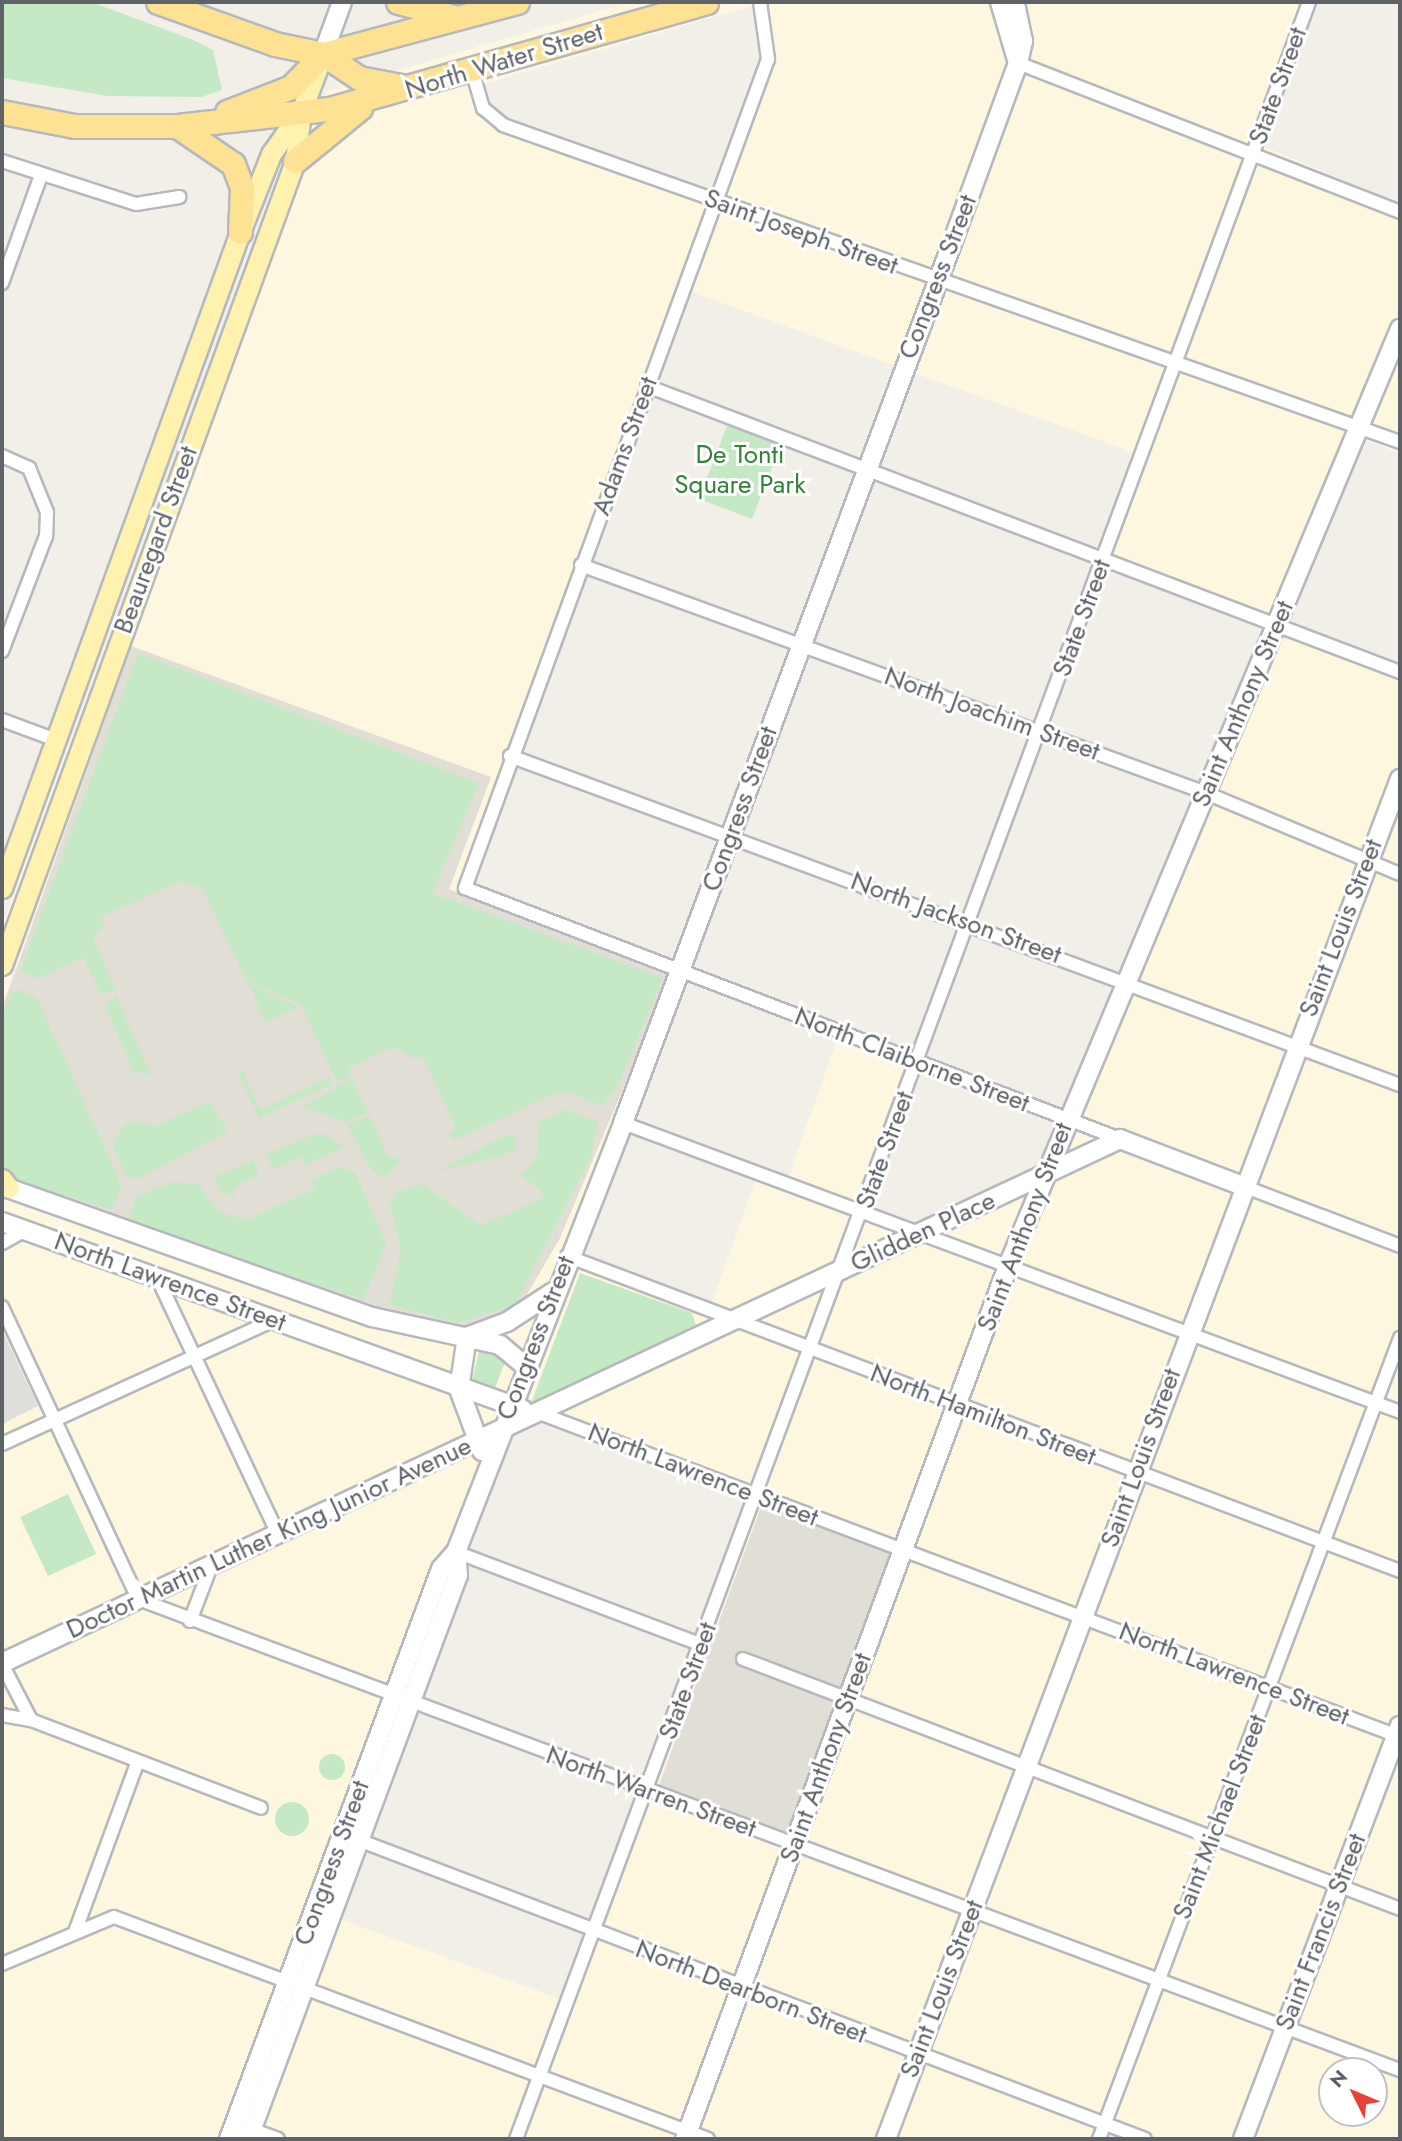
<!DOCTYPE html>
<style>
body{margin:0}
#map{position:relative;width:1402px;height:2141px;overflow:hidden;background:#f1efe8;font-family:Jost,sans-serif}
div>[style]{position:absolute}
.commercial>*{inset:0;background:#fef7e0}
.industrial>*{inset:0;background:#e0deda}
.education>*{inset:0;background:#e1ded6}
.green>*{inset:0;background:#c5e8c5}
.round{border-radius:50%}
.roads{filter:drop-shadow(2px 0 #b5b8bc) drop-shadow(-2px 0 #b5b8bc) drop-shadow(0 2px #b5b8bc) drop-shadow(0 -2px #b5b8bc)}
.street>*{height:12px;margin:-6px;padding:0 6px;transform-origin:6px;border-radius:6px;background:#fff}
.secondary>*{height:18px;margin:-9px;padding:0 9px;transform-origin:9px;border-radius:9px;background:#fff}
.primary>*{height:19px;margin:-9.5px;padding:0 9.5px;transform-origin:9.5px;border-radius:9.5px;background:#fff2af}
.highway>*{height:23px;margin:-11.5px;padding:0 11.5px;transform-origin:11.5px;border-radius:11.5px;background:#fde293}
span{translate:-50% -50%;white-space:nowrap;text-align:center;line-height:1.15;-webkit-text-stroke:6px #fff;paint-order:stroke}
.street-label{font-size:26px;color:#5f6368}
.park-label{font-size:26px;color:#348238}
.frame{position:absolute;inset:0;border:4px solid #5f6368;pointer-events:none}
.north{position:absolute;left:1318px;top:2057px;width:70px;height:70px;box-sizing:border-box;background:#fff;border:2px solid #bfc1c3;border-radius:50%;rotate:313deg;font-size:19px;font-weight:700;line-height:28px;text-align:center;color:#5f6368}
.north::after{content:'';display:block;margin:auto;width:24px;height:32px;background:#ea4335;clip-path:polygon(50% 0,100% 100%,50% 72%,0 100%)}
</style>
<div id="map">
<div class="commercial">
<i style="clip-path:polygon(evenodd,630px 2px,766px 2px,483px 84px,491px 110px,511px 123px,711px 193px,470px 885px,676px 964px,577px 1255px,711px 1306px,761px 1164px,788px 1177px,838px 1038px,922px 1069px,870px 1208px,920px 1226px,1039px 1169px,1273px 616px,1099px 550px,1135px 453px,689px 291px,772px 57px,769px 2px,1318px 2px,1262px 146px,1400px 204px,1400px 453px,1361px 439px,1284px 621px,1400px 667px,1400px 2139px,2px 2139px,2px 1424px,38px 1406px,2px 1330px,2px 1168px,13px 1183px,150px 1231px,363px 1304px,458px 1328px,579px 1189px,671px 975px,449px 889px,491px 778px,14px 968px,2px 1009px,2px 926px,285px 158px,328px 91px,630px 2px,540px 1418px,751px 1499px,563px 2000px,323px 1913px,512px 1433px,540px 1418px,630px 2px,1332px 2071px,1374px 2071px,1374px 2113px,1332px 2113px,1332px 2071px)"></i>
</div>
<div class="industrial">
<i style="clip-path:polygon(2px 1330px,38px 1406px,2px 1424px)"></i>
</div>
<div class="education">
<i style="clip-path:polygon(131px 646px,491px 777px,449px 889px,671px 975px,560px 1238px,518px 1310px,458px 1328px,363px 1304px,13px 1183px,2px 1168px,2px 1009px)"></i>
<i style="clip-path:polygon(762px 1504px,893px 1552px,789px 1835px,659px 1785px)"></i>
</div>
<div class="green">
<i style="clip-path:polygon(2px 2px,91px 2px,191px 39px,213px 50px,222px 90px,201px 97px,108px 96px,2px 78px)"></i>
<i style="clip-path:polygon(729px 421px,782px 442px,752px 519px,699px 499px)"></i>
<i style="clip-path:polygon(138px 653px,479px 783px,432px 893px,663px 978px,616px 1090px,602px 1106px,570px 1093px,551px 1095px,455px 1140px,448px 1134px,456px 1129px,423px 1056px,415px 1059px,397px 1047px,385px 1050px,348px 1068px,350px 1076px,337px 1082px,301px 1004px,246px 981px,203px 889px,180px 881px,101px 917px,104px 924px,93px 939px,116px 991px,100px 993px,83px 957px,38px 978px,20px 971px)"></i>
<i style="clip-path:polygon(249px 984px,298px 1007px,265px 1022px)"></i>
<i style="clip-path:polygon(19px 990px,37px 998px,112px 1164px,121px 1186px,112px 1210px,14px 1180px,2px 1164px,2px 1020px,10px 993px)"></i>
<i style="clip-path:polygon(116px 995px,150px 1074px,146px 1076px,143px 1071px,135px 1075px,105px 1005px)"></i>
<i style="clip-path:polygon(243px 1071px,260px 1110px,329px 1077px,332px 1084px,259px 1118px,238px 1073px)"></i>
<i style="clip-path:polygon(352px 1078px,368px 1112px,347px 1122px,303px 1106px)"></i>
<i style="clip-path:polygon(209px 1102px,228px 1131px,138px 1179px,127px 1177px,113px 1146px,123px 1125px,140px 1121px,153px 1127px)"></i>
<i style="clip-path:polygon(565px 1110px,598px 1122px,591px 1157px,515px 1305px,458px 1323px,390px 1305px,401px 1249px,390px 1206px,396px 1192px,422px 1184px,480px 1225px,537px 1201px,544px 1194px,521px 1175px,537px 1157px,539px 1122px)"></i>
<i style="clip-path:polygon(369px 1115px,389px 1158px,403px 1159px,384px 1178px,372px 1171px,347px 1125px)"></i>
<i style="clip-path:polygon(320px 1132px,344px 1147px,304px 1165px,300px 1157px,273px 1169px,266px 1154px)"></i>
<i style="clip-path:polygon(505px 1135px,516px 1136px,516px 1151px,436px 1172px)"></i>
<i style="clip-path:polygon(253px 1160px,259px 1175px,233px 1188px,235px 1197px,220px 1192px,215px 1177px)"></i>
<i style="clip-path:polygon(339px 1167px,355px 1172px,386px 1244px,363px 1300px,128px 1221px,135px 1198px,172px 1182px,200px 1185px,215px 1210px,246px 1220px,315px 1189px,311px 1180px)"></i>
<i style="clip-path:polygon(580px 1273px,692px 1313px,696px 1325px,531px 1403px)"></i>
<i style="clip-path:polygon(480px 1346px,507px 1357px,494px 1391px,472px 1381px)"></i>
<i style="clip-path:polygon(68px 1494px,96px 1554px,48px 1576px,20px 1517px)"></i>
<i class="round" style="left:319px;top:1754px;width:26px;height:26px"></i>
<i class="round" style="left:275px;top:1802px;width:34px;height:34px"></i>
</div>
<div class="roads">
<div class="street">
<i style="left:760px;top:2px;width:58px;rotate:82deg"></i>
<i style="left:768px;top:59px;width:883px;rotate:110.08deg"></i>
<i style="left:465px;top:888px;width:701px;rotate:20.97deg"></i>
<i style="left:1018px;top:63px;width:410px;rotate:21.3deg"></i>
<i style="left:472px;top:70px;width:40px;rotate:74deg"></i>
<i style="left:483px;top:108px;width:26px;rotate:40deg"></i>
<i style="left:503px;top:125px;width:951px;rotate:19.46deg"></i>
<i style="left:2px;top:161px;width:141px;rotate:17.8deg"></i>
<i style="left:136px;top:204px;width:44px;rotate:-9.2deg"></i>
<i style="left:2px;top:283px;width:115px;rotate:-70.1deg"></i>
<i style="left:647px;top:386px;width:805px;rotate:20.8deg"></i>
<i style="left:2px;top:456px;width:30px;rotate:24deg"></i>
<i style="left:29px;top:468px;width:48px;rotate:67.8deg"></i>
<i style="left:47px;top:512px;width:24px;rotate:92deg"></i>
<i style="left:46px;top:536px;width:123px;rotate:110.9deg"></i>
<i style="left:581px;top:565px;width:665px;rotate:20.04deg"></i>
<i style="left:1206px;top:793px;width:210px;rotate:22.7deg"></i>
<i style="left:2px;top:720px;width:58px;rotate:20.3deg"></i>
<i style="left:510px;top:756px;width:949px;rotate:20.29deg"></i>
<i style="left:623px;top:1123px;width:829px;rotate:20.4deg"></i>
<i style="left:1243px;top:1186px;width:168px;rotate:20.9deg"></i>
<i style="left:2px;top:1243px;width:26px;rotate:-29deg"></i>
<i style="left:567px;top:1256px;width:891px;rotate:20.71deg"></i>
<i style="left:157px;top:1277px;width:284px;rotate:64.8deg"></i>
<i style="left:2px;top:1307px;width:322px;rotate:65deg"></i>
<i style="left:138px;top:1599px;width:1347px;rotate:20.47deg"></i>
<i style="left:539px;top:1413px;width:920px;rotate:20.62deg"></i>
<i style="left:2px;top:1444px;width:299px;rotate:-24.5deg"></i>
<i style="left:456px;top:1552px;width:263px;rotate:20.7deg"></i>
<i style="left:190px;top:1621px;width:59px;rotate:-69.1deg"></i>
<i style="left:743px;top:1659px;width:703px;rotate:20.83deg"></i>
<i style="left:2px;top:1664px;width:63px;rotate:62.6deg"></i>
<i style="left:31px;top:1720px;width:246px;rotate:20.9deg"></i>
<i style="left:2px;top:1715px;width:29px;rotate:10deg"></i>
<i style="left:353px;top:1838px;width:847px;rotate:20.81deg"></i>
<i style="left:75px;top:1932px;width:182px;rotate:-69.8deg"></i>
<i style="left:2px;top:1964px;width:121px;rotate:-22.8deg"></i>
<i style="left:114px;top:1917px;width:634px;rotate:20.49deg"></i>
<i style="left:245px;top:2127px;width:35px;rotate:20deg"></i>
<i style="left:516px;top:2139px;width:2279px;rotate:-69.64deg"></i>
<i style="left:1099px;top:2139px;width:856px;rotate:-69.4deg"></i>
</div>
<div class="secondary">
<i style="left:1000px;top:2px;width:64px;rotate:73.6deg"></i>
<i style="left:323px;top:54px;width:55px;rotate:-69.9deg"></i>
<i style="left:2px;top:1186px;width:393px;rotate:19.5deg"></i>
<i style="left:372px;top:1317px;width:131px;rotate:12.3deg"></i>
<i style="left:500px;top:1345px;width:33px;rotate:40deg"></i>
<i style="left:2px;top:1222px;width:553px;rotate:19.78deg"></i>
<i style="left:482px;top:1451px;width:66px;rotate:-110.4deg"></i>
<i style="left:459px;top:1389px;width:53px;rotate:-81.3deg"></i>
<i style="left:467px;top:1337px;width:43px;rotate:-20.6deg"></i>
<i style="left:507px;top:1322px;width:55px;rotate:-33.1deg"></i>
<i style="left:2px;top:1663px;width:1235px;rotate:-25.11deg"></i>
<i style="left:1120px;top:1139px;width:132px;rotate:20.9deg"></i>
<i style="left:229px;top:2139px;width:608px;rotate:-69.6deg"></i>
<i style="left:441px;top:1569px;width:23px;rotate:-49deg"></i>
<i style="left:456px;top:1552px;width:460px;rotate:-68.7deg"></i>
<i style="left:623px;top:1123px;width:936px;rotate:-69.49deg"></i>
<i style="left:951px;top:246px;width:195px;rotate:-69.9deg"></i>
<i style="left:1018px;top:63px;width:23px;rotate:-77deg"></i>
<i style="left:1023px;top:41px;width:40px;rotate:-102deg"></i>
<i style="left:248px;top:2139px;width:602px;rotate:-69.58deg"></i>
<i style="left:458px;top:1575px;width:23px;rotate:-95deg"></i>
<i style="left:685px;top:2139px;width:931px;rotate:-69.7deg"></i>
<i style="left:1008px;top:1266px;width:1016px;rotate:-67.3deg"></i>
<i style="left:886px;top:2139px;width:1454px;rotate:-69.3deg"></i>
<i style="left:1243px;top:2139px;width:442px;rotate:-69.2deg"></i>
</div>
<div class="primary">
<i style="left:2px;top:888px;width:698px;rotate:-70.06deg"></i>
<i style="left:240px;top:232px;width:84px;rotate:-68.3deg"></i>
<i style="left:271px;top:154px;width:50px;rotate:-54.7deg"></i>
<i style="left:2px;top:965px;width:856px;rotate:-69.98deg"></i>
<i style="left:295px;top:161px;width:49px;rotate:-83deg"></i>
<i style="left:301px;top:112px;width:60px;rotate:-69.4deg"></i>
<i style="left:2px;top:1179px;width:11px;rotate:52deg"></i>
</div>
<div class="highway">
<i style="left:158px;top:2px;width:124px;rotate:19.7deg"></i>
<i style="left:275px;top:44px;width:49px;rotate:11.8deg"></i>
<i style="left:323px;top:54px;width:201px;rotate:-15deg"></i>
<i style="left:398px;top:2px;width:58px;rotate:15deg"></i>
<i style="left:323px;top:54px;width:43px;rotate:33.7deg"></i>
<i style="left:359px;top:78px;width:48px;rotate:10.8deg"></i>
<i style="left:2px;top:112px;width:74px;rotate:10.9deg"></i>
<i style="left:75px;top:126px;width:102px"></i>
<i style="left:177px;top:126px;width:153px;rotate:-6.4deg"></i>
<i style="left:329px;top:109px;width:392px;rotate:-15.8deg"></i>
<i style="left:227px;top:112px;width:69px;rotate:-21.3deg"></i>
<i style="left:291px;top:87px;width:46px;rotate:-45.9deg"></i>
<i style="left:177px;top:126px;width:68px;rotate:34.2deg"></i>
<i style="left:233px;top:164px;width:26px;rotate:69deg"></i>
<i style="left:242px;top:188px;width:44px;rotate:92.6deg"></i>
<i style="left:295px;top:161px;width:84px;rotate:-39.2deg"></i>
</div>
</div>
<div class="street-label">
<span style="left:504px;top:61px;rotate:-17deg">North Water Street</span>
<span style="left:1278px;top:86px;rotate:-70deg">State Street</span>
<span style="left:801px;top:232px;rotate:20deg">Saint Joseph Street</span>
<span style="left:938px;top:277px;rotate:-69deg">Congress Street</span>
<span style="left:625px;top:446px;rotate:-70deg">Adams Street</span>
<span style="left:156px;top:540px;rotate:-70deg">Beauregard Street</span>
<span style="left:1082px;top:618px;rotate:-70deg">State Street</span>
<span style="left:1243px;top:704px;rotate:-67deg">Saint Anthony Street</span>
<span style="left:992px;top:714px;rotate:20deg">North Joachim Street</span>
<span style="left:740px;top:809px;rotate:-70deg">Congress Street</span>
<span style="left:956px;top:918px;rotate:20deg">North Jackson Street</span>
<span style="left:1341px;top:928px;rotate:-69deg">Saint Louis Street</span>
<span style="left:912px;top:1060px;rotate:21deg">North Claiborne Street</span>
<span style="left:885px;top:1150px;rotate:-70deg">State Street</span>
<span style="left:1025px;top:1227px;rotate:-69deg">Saint Anthony Street</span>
<span style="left:923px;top:1232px;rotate:-25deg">Glidden Place</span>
<span style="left:170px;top:1282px;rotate:20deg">North Lawrence Street</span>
<span style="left:536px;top:1338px;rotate:-69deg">Congress Street</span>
<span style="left:983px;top:1415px;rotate:21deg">North Hamilton Street</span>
<span style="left:1141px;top:1458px;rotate:-70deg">Saint Louis Street</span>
<span style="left:703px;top:1475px;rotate:21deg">North Lawrence Street</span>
<span style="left:269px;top:1538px;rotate:-25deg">Doctor Martin Luther King Junior Avenue</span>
<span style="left:1234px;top:1674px;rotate:21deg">North Lawrence Street</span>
<span style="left:688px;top:1681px;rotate:-70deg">State Street</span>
<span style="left:826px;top:1758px;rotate:-70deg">Saint Anthony Street</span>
<span style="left:651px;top:1792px;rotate:20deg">North Warren Street</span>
<span style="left:1220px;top:1817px;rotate:-69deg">Saint Michael Street</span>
<span style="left:332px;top:1863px;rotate:-70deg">Congress Street</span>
<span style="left:1321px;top:1932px;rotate:-69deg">Saint Francis Street</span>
<span style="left:942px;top:1989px;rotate:-69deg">Saint Louis Street</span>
<span style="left:751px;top:1992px;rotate:21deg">North Dearborn Street</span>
</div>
<div class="park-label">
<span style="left:740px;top:470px">De Tonti<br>Square Park</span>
</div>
<div class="frame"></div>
<div class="north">N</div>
</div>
